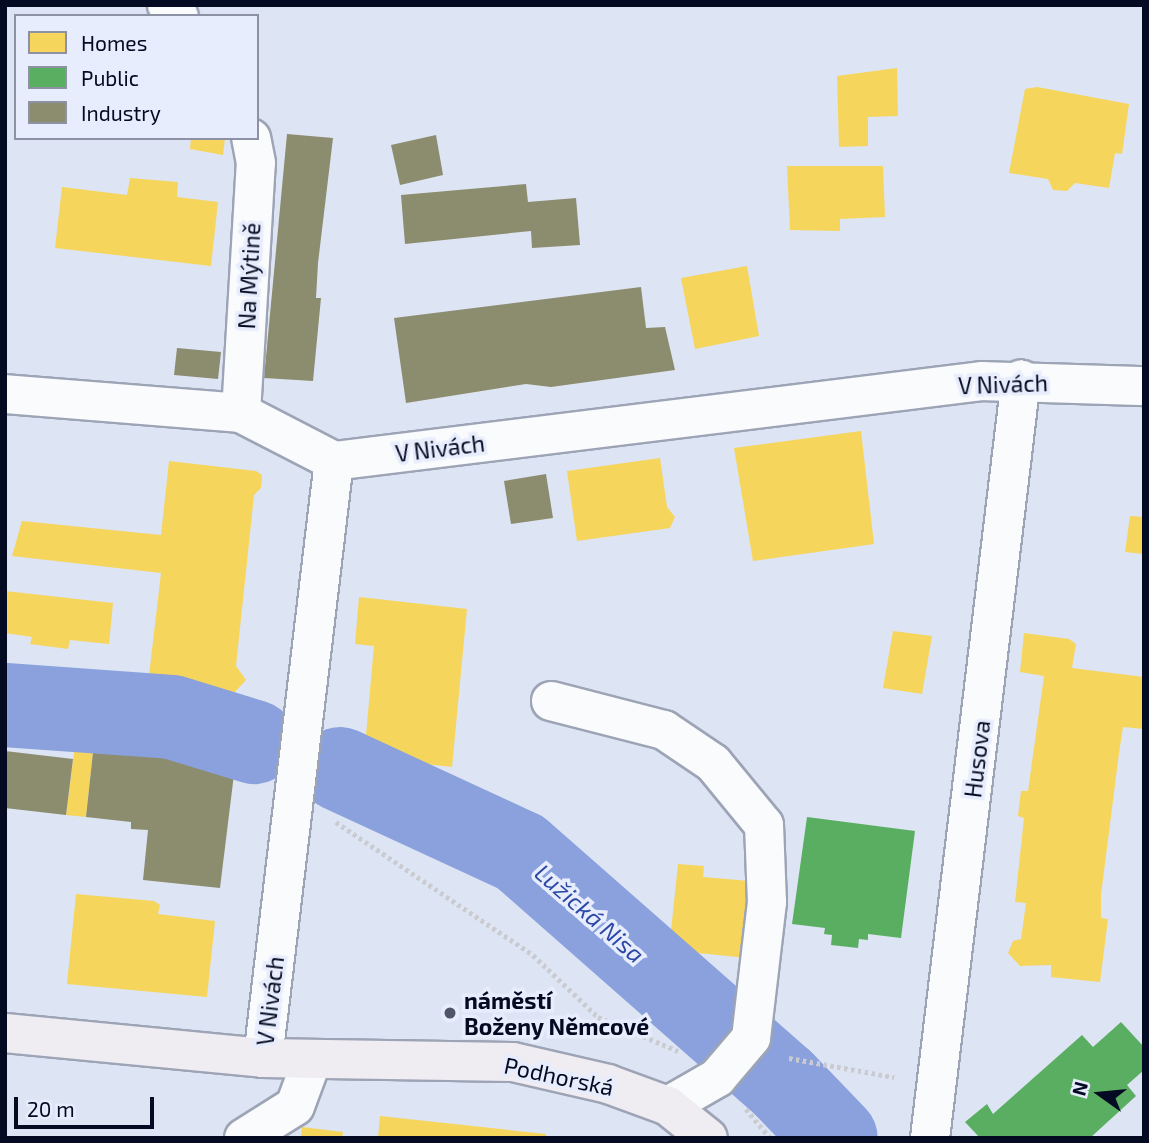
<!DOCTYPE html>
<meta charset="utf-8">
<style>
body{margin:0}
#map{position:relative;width:1149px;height:1143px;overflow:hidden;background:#dde4f3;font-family:"Exo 2",sans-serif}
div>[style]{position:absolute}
.homes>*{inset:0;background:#f6d55c}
.public>*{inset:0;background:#5aae61}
.industry>*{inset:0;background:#8c8c6e}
.river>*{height:84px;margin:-42px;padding:0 42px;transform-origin:42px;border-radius:42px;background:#8aa1dd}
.path>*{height:4.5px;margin-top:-2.25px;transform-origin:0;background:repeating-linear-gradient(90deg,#c9cbd0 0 3.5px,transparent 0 7px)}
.roads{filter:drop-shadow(2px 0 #9da4b6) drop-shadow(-2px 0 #9da4b6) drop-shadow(0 2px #9da4b6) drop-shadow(0 -2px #9da4b6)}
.minor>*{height:38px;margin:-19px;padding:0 19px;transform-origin:19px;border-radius:19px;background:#fafbfd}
.major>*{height:38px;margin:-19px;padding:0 19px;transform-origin:19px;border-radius:19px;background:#efecf2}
.dots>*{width:19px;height:19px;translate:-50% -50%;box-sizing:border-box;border:4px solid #e7edfc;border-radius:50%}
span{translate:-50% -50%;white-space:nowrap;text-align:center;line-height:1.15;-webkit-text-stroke:7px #e7edfc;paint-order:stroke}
.street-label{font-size:23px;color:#040a21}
.poi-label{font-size:23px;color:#040a21;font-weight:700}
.left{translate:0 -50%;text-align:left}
.water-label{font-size:24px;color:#2c48a6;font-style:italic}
.frame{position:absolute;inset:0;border:7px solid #040a21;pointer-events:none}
.legend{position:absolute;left:14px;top:14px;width:245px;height:126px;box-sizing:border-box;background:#e7edfc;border:2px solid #8c92a4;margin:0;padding:9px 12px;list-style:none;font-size:21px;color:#040a21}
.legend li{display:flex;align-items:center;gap:14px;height:35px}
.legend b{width:35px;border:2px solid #8c92a4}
.north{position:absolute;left:1065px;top:1059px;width:70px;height:70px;-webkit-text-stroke:5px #e7edfc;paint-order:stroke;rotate:285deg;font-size:19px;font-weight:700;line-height:28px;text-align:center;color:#040a21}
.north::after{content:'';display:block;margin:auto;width:24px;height:32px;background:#040a21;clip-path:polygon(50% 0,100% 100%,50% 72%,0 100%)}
.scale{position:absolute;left:14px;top:1097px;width:140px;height:32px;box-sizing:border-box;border:4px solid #040a21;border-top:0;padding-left:9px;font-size:21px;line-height:24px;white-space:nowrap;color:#040a21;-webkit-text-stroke:5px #e7edfc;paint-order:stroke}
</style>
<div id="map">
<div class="homes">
<i style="clip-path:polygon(897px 68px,898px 116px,868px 117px,868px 146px,839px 147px,837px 76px)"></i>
<i style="clip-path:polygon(1037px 87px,1129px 104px,1122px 154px,1115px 153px,1109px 188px,1075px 183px,1067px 191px,1053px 190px,1048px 179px,1009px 173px,1025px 89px)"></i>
<i style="clip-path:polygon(191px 138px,225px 138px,223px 155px,190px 149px)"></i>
<i style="clip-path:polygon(787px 166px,883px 166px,885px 217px,840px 219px,840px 231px,790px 230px)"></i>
<i style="clip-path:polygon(130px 178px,178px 182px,177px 197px,218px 202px,211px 266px,55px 248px,62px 187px,127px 195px)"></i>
<i style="clip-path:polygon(747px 266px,759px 336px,695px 349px,681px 278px)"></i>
<i style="clip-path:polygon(861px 431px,874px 544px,753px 561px,734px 448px)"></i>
<i style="clip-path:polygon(660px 458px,667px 507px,675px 517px,670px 528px,577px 541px,567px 471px)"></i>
<i style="clip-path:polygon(169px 461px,256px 471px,262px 475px,261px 488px,254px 495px,236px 666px,246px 680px,234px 693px,148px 684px,161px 573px,12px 556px,22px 521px,161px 535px)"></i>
<i style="clip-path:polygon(1130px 516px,1144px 517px,1144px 554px,1125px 552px)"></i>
<i style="clip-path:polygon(5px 591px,113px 603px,109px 644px,70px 640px,68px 649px,30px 644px,32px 637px,5px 633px)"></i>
<i style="clip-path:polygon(359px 597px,467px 609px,452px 767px,364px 757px,374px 646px,355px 644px)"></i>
<i style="clip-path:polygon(893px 631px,932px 636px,922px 694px,883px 688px)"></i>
<i style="clip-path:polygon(1024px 633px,1069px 639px,1076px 644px,1072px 668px,1144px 677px,1144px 729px,1123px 727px,1119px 753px,1101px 895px,1101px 918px,1108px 919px,1100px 982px,1051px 977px,1051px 965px,1020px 966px,1008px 953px,1013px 941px,1021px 939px,1026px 903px,1015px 902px,1024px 818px,1018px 816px,1021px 791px,1028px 791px,1044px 676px,1020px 672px)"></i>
<i style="clip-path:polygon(78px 722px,96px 725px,86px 817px,66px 815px)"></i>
<i style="clip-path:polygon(678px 864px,704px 866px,703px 877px,750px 881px,747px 958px,669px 950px)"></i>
<i style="clip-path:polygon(76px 894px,154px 901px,160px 905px,158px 914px,215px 921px,207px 997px,67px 984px)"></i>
<i style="clip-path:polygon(380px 1116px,546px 1134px,546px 1138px,378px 1138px)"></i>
<i style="clip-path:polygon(302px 1127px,343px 1132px,342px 1138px,301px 1138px)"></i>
</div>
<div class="public">
<i style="clip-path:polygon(807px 817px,915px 831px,901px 938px,868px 934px,868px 940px,859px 939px,858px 948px,831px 945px,832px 935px,824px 934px,825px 928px,792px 924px)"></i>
<i style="clip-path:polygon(1121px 1022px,1144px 1047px,1144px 1070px,1127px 1085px,1136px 1096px,1090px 1138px,980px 1138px,965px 1122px,987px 1104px,993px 1114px,1082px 1035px,1093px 1047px)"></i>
</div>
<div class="industry">
<i style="clip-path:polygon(287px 134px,333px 138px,318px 263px,316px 298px,321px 298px,313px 381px,264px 378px)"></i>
<i style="clip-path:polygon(436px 135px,443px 175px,400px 185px,391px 145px)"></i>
<i style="clip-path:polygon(526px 184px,528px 202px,576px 198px,580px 245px,532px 248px,531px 231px,405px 244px,401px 195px)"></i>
<i style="clip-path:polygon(641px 287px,646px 328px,665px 327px,675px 370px,551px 387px,526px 384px,406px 403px,394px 318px)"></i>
<i style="clip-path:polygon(177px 348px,221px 352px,218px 379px,174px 375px)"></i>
<i style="clip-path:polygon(546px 474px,553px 518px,511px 524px,504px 481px)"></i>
<i style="clip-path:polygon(96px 725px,150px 730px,236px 758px,220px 888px,143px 880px,148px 830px,131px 829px,131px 822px,86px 817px)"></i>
<i style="clip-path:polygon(5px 751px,73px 759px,66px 815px,5px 808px)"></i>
</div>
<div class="river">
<i style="left:5px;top:705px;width:167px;rotate:4.1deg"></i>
<i style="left:172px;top:717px;width:86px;rotate:17deg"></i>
<i style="left:340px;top:769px;width:198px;rotate:24.8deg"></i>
<i style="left:520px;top:852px;width:350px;rotate:41.3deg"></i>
<i style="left:783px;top:1083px;width:76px;rotate:46.1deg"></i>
</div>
<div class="path">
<i style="left:336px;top:822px;width:238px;rotate:34deg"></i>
<i style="left:533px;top:955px;width:90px;rotate:43.6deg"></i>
<i style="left:598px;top:1017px;width:87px;rotate:23deg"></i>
<i style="left:789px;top:1058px;width:107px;rotate:10.3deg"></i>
<i style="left:746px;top:1109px;width:38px;rotate:50deg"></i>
</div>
<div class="roads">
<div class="minor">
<i style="left:167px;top:5px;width:16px;rotate:43deg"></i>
<i style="left:5px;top:394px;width:237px;rotate:4.6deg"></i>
<i style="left:241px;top:413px;width:105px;rotate:27.3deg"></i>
<i style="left:241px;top:413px;width:250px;rotate:-86.6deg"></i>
<i style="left:256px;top:163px;width:25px;rotate:-101deg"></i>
<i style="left:334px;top:461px;width:654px;rotate:-7.03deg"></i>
<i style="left:983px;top:381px;width:161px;rotate:1.8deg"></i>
<i style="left:551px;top:701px;width:117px;rotate:14.4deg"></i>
<i style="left:664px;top:730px;width:59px;rotate:34deg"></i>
<i style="left:713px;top:763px;width:80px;rotate:50.6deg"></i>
<i style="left:764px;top:825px;width:77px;rotate:87.8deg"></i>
<i style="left:767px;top:902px;width:137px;rotate:96.7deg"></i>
<i style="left:751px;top:1038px;width:52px;rotate:130.4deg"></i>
<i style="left:717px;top:1078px;width:56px;rotate:150.3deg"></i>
<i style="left:263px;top:1058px;width:601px;rotate:-83.22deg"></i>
<i style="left:244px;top:1138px;width:60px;rotate:-32.1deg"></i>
<i style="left:295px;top:1106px;width:49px;rotate:-69.7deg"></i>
<i style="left:930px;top:1138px;width:764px;rotate:-83.16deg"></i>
</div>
<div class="major">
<i style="left:5px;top:1033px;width:259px;rotate:5.5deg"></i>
<i style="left:263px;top:1058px;width:250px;rotate:0.9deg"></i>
<i style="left:513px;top:1062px;width:98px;rotate:13deg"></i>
<i style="left:608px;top:1084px;width:64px;rotate:20.1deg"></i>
<i style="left:668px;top:1106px;width:51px;rotate:38.7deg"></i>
</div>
</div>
<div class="dots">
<i style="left:450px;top:1013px;background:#50566a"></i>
</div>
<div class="street-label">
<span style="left:249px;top:276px;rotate:-87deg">Na Mýtině</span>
<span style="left:1003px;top:384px;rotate:-2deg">V Nivách</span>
<span style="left:440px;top:448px;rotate:-7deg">V Nivách</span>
<span style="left:977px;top:759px;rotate:-83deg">Husova</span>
<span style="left:270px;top:1001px;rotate:-83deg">V Nivách</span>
<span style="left:559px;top:1076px;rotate:12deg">Podhorská</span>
</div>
<div class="poi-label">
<span class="left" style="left:464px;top:1013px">náměstí<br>Boženy Němcové</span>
</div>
<div class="water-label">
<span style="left:590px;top:913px;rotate:41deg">Lužická Nisa</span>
</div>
<div class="frame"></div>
<ul class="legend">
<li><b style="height:19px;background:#f6d55c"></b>Homes</li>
<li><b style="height:19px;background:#5aae61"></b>Public</li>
<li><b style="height:19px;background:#8c8c6e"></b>Industry</li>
</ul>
<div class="north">N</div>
<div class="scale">20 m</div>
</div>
